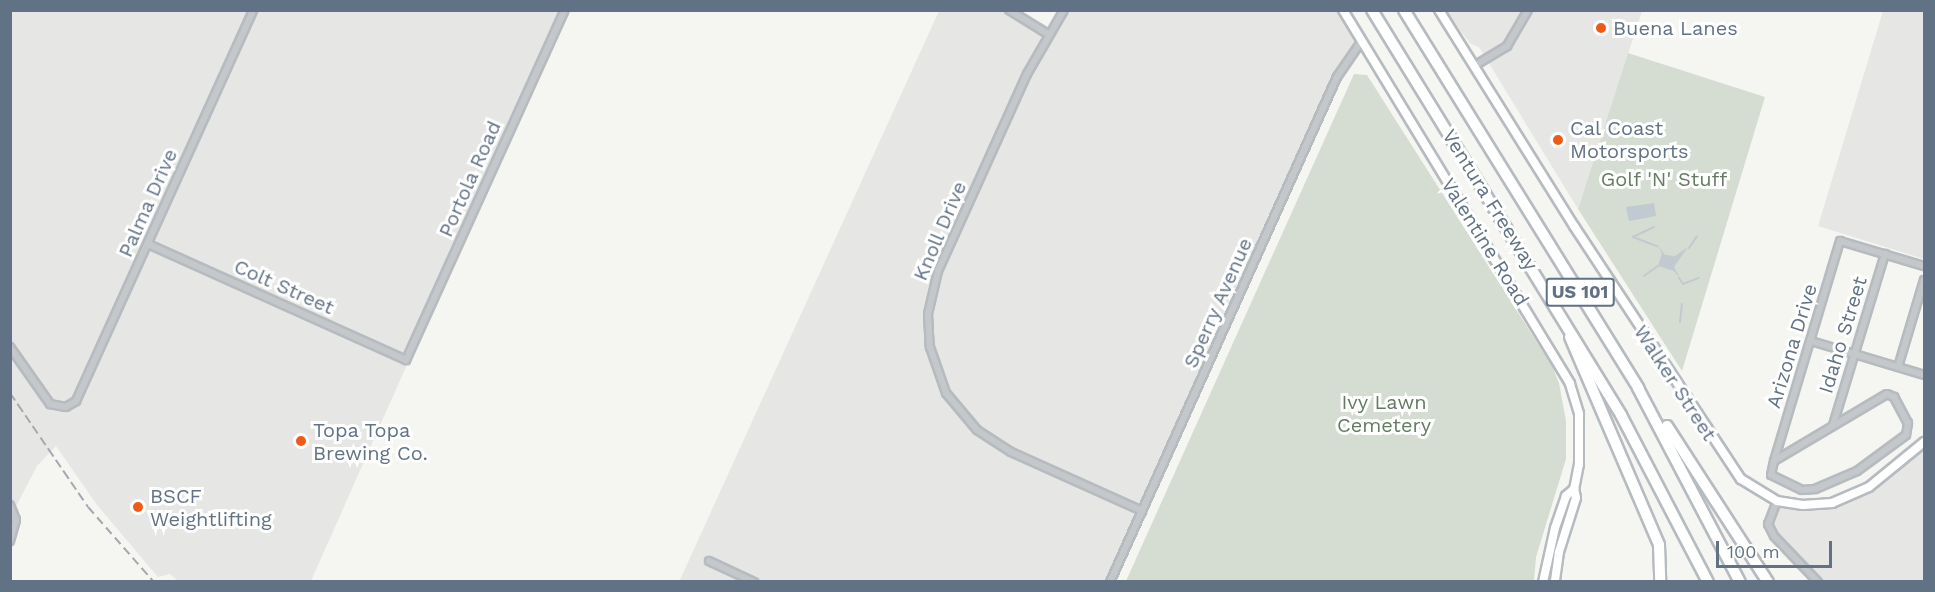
<!DOCTYPE html>
<style>
body{margin:0}
#map{position:relative;width:1935px;height:592px;overflow:hidden;background:#f5f5f1;font-family:"Work Sans",sans-serif}
div>[style]{position:absolute}
.built>*{inset:0;background:#e6e7e5}
.green>*{inset:0;background:#d5ddd2}
.water>*{inset:0;background:#c0cad0}
.stream>*{height:2px;margin:-1px;padding:0 1px;transform-origin:1px;border-radius:1px;background:#c0cad0}
.roads{filter:drop-shadow(2px 0 #b6bbc0) drop-shadow(-2px 0 #b6bbc0) drop-shadow(0 2px #b6bbc0) drop-shadow(0 -2px #b6bbc0)}
.street>*{height:6px;margin:-3px;padding:0 3px;transform-origin:3px;border-radius:3px;background:#c4c8cb}
.secondary>*{height:8px;margin:-4px;padding:0 4px;transform-origin:4px;border-radius:4px;background:#fff}
.highway>*{height:10px;margin:-5px;padding:0 5px;transform-origin:5px;border-radius:5px;background:#fff}
.rail>*{height:2px;margin-top:-1px;transform-origin:0;background:repeating-linear-gradient(90deg,#a4a9b0 0 9px,transparent 0 13.5px)}
.dots>*{width:16px;height:16px;translate:-50% -50%;box-sizing:border-box;border:3px solid #fff;border-radius:50%}
span{translate:-50% -50%;white-space:nowrap;text-align:center;line-height:1.15;-webkit-text-stroke:6px #fff;paint-order:stroke}
.shield-label span{padding:2px 4px;background:#fff;border:2px solid;border-radius:4px;-webkit-text-stroke-width:0}
.shield-label{font-size:18px;color:#627285;font-weight:700}
.poi-label{font-size:20px;color:#627285}
.left{translate:0 -50%;text-align:left}
.street-label{font-size:20px;color:#627285}
.park-label{font-size:20px;color:#647b61}
.frame{position:absolute;inset:0;border:12px solid #627285;pointer-events:none}
.scale{position:absolute;left:1716px;top:541px;width:116px;height:27px;box-sizing:border-box;border:3px solid #627285;border-top:0;padding-left:8px;font-size:18px;line-height:21px;white-space:nowrap;color:#627285;-webkit-text-stroke:4px #fff;paint-order:stroke}
</style>
<div id="map">
<div class="built">
<i style="clip-path:polygon(11px 11px,564px 11px,311px 581px,179px 582px,170px 574px,158px 577px,97px 505px,56px 446px,37px 466px,11px 516px)"></i>
<i style="clip-path:polygon(939px 11px,1009px 11px,1048px 34px,1064px 11px,1343px 11px,1361px 42px,1349px 56px,1110px 581px,679px 582px)"></i>
<i style="clip-path:polygon(1444px 11px,1642px 11px,1578px 209px,1479px 47px,1471px 44px)"></i>
<i style="clip-path:polygon(1883px 11px,1924px 11px,1924px 259px,1818px 226px)"></i>
<i style="clip-path:polygon(1924px 442px,1924px 581px,1818px 581px,1768px 524px,1777px 501px,1803px 505px,1851px 497px)"></i>
</div>
<div class="green">
<i style="clip-path:polygon(1628px 53px,1765px 97px,1682px 371px,1578px 209px)"></i>
<i style="clip-path:polygon(1354px 74px,1367px 75px,1552px 366px,1559px 383px,1566px 421px,1566px 459px,1536px 557px,1534px 581px,1126px 581px)"></i>
</div>
<div class="water">
<i style="clip-path:polygon(1654px 203px,1656px 216px,1629px 221px,1626px 207px)"></i>
<i style="clip-path:polygon(1657px 244px,1665px 255px,1675px 256px,1688px 247px,1674px 267px,1680px 278px,1674px 271px,1658px 266px,1662px 253px)"></i>
</div>
<div class="stream">
<i style="left:1654px;top:227px;width:23px;rotate:155deg"></i>
<i style="left:1633px;top:237px;width:26px;rotate:21deg"></i>
<i style="left:1689px;top:248px;width:14px;rotate:-56deg"></i>
<i style="left:1644px;top:276px;width:17px;rotate:-36deg"></i>
<i style="left:1679px;top:278px;width:7px;rotate:56deg"></i>
<i style="left:1683px;top:284px;width:17px;rotate:-21deg"></i>
<i style="left:1680px;top:322px;width:18px;rotate:-84deg"></i>
</div>
<div class="roads">
<div class="street">
<i style="left:1009px;top:10px;width:46px;rotate:31.6deg"></i>
<i style="left:1064px;top:10px;width:74px;rotate:120deg"></i>
<i style="left:1027px;top:74px;width:216px;rotate:114.3deg"></i>
<i style="left:938px;top:271px;width:44px;rotate:103.1deg"></i>
<i style="left:928px;top:314px;width:33px;rotate:87deg"></i>
<i style="left:930px;top:347px;width:49px;rotate:70.8deg"></i>
<i style="left:946px;top:393px;width:48px;rotate:50deg"></i>
<i style="left:977px;top:430px;width:40px;rotate:32.9deg"></i>
<i style="left:1011px;top:452px;width:144px;rotate:24.2deg"></i>
<i style="left:1474px;top:66px;width:39px;rotate:-31deg"></i>
<i style="left:1507px;top:46px;width:42px;rotate:-59.7deg"></i>
<i style="left:148px;top:244px;width:283px;rotate:24.2deg"></i>
<i style="left:406px;top:360px;width:384px;rotate:-65.6deg"></i>
<i style="left:1811px;top:341px;width:118px;rotate:16.7deg"></i>
<i style="left:10px;top:347px;width:70px;rotate:54.9deg"></i>
<i style="left:50px;top:404px;width:16px;rotate:11deg"></i>
<i style="left:66px;top:407px;width:12px;rotate:-31deg"></i>
<i style="left:76px;top:401px;width:429px;rotate:-65.6deg"></i>
<i style="left:1898px;top:367px;width:91px;rotate:-73.4deg"></i>
<i style="left:1833px;top:425px;width:179px;rotate:-73.1deg"></i>
<i style="left:1774px;top:461px;width:131px;rotate:-30.7deg"></i>
<i style="left:1887px;top:394px;width:8px;rotate:23deg"></i>
<i style="left:1894px;top:397px;width:30px;rotate:62deg"></i>
<i style="left:1908px;top:423px;width:12px;rotate:99deg"></i>
<i style="left:1906px;top:435px;width:61px;rotate:143.7deg"></i>
<i style="left:1857px;top:471px;width:46px;rotate:156.8deg"></i>
<i style="left:1815px;top:489px;width:13px;rotate:176deg"></i>
<i style="left:1802px;top:490px;width:34px;rotate:-154deg"></i>
<i style="left:1771px;top:475px;width:14px;rotate:-78deg"></i>
<i style="left:1774px;top:461px;width:230px;rotate:-73.3deg"></i>
<i style="left:1840px;top:241px;width:88px;rotate:16.6deg"></i>
<i style="left:1777px;top:501px;width:25px;rotate:111deg"></i>
<i style="left:1768px;top:524px;width:13px;rotate:63deg"></i>
<i style="left:1774px;top:536px;width:64px;rotate:46.3deg"></i>
<i style="left:10px;top:505px;width:16px;rotate:68deg"></i>
<i style="left:16px;top:520px;width:22px;rotate:106deg"></i>
<i style="left:709px;top:561px;width:50px;rotate:25deg"></i>
<i style="left:1110px;top:582px;width:554px;rotate:-65.8deg"></i>
<i style="left:1337px;top:77px;width:42px;rotate:-55.6deg"></i>
</div>
<div class="secondary">
<i style="left:1343px;top:10px;width:437px;rotate:58.7deg"></i>
<i style="left:1570px;top:384px;width:31px;rotate:73deg"></i>
<i style="left:1579px;top:414px;width:50px;rotate:90deg"></i>
<i style="left:1579px;top:464px;width:25px;rotate:101deg"></i>
<i style="left:1574px;top:489px;width:9px;rotate:77deg"></i>
<i style="left:1576px;top:498px;width:57px;rotate:107.5deg"></i>
<i style="left:1559px;top:552px;width:30px;rotate:98deg"></i>
<i style="left:1439px;top:10px;width:255px;rotate:58deg"></i>
<i style="left:1574px;top:226px;width:303px;rotate:56.6deg"></i>
<i style="left:1741px;top:479px;width:42px;rotate:31.4deg"></i>
<i style="left:1777px;top:501px;width:26px;rotate:9deg"></i>
<i style="left:1803px;top:505px;width:29px;rotate:-4deg"></i>
<i style="left:1832px;top:503px;width:40px;rotate:-23.4deg"></i>
<i style="left:1869px;top:487px;width:71px;rotate:-39.3deg"></i>
<i style="left:1543px;top:582px;width:55px;rotate:-77.5deg"></i>
<i style="left:1555px;top:528px;width:34px;rotate:-71deg"></i>
<i style="left:1566px;top:496px;width:11px;rotate:-41deg"></i>
</div>
<div class="highway">
<i style="left:1372px;top:10px;width:475px;rotate:58.4deg"></i>
<i style="left:1621px;top:415px;width:188px;rotate:62.5deg"></i>
<i style="left:1404px;top:10px;width:445px;rotate:58.2deg"></i>
<i style="left:1638px;top:388px;width:219px;rotate:62.3deg"></i>
<i style="left:1570px;top:337px;width:226px;rotate:66.8deg"></i>
<i style="left:1659px;top:545px;width:37px;rotate:88deg"></i>
<i style="left:1667px;top:426px;width:186px;rotate:57.1deg"></i>
</div>
</div>
<div class="rail">
<i style="left:10px;top:393px;width:138px;rotate:55.6deg"></i>
<i style="left:88px;top:507px;width:100px;rotate:48.7deg"></i>
</div>
<div class="dots">
<i style="left:1601px;top:28px;background:#f15a16"></i>
<i style="left:1558px;top:140px;background:#f15a16"></i>
<i style="left:301px;top:441px;background:#f15a16"></i>
<i style="left:138px;top:507px;background:#f15a16"></i>
</div>
<div class="shield-label">
<span style="left:1580px;top:292px">US 101</span>
</div>
<div class="poi-label">
<span class="left" style="left:1613px;top:28px">Buena Lanes</span>
<span class="left" style="left:1570px;top:140px">Cal Coast<br>Motorsports</span>
<span class="left" style="left:313px;top:442px">Topa Topa<br>Brewing Co.</span>
<span class="left" style="left:150px;top:508px">BSCF<br>Weightlifting</span>
</div>
<div class="street-label">
<span style="left:470px;top:179px;rotate:-66deg">Portola Road</span>
<span style="left:1490px;top:200px;rotate:58deg">Ventura Freeway</span>
<span style="left:148px;top:203px;rotate:-66deg">Palma Drive</span>
<span style="left:940px;top:231px;rotate:-67deg">Knoll Drive</span>
<span style="left:1485px;top:242px;rotate:58deg">Valentine Road</span>
<span style="left:284px;top:287px;rotate:24deg">Colt Street</span>
<span style="left:1218px;top:303px;rotate:-66deg">Sperry Avenue</span>
<span style="left:1843px;top:335px;rotate:-73deg">Idaho Street</span>
<span style="left:1792px;top:346px;rotate:-73deg">Arizona Drive</span>
<span style="left:1675px;top:383px;rotate:57deg">Walker Street</span>
</div>
<div class="park-label">
<span style="left:1664px;top:179px">Golf 'N' Stuff</span>
<span style="left:1384px;top:414px">Ivy Lawn<br>Cemetery</span>
</div>
<div class="frame"></div>
<div class="scale">100 m</div>
</div>
